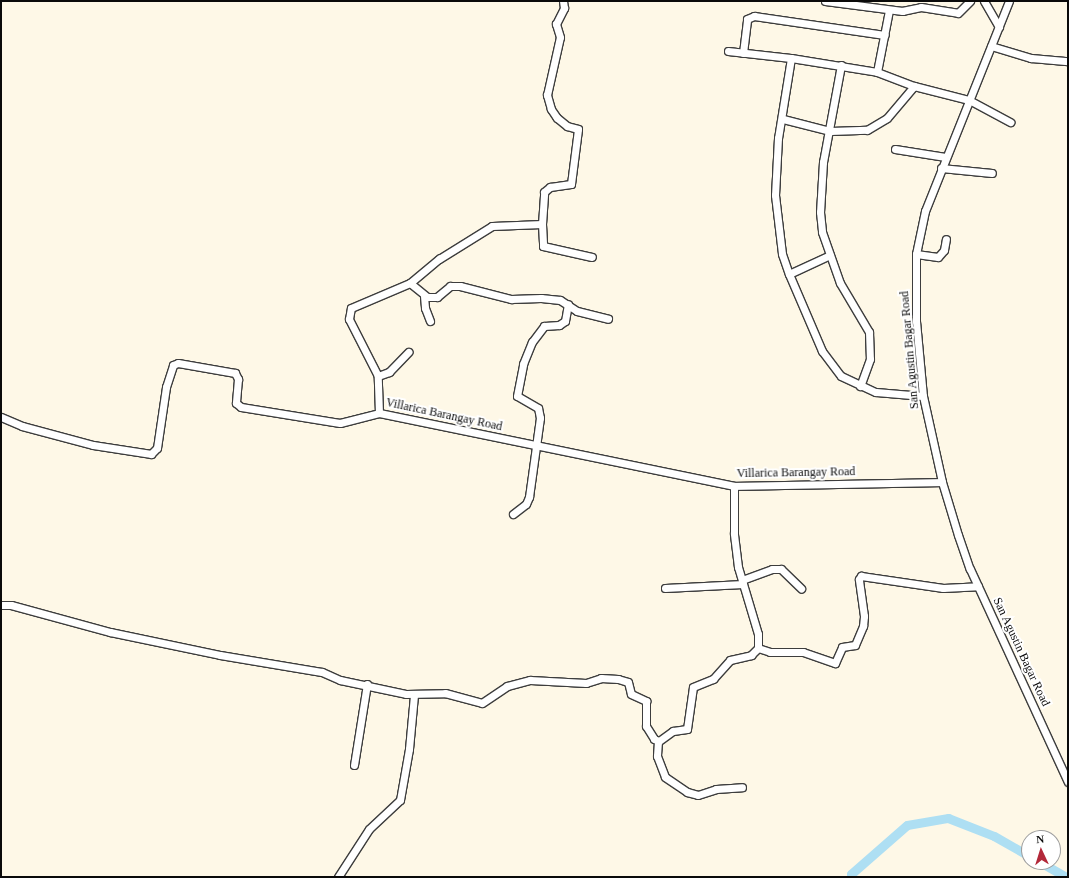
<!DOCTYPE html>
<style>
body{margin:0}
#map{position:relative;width:1069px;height:878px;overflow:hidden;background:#fef8e7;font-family:"Times New Roman",serif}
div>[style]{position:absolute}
.river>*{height:9px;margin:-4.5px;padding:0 4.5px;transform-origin:4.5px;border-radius:4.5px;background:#aedff3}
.roads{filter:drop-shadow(1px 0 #3d3d3d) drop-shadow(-1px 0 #3d3d3d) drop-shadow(0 1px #3d3d3d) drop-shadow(0 -1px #3d3d3d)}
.minor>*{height:7px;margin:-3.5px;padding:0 3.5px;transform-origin:3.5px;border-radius:3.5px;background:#fff}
span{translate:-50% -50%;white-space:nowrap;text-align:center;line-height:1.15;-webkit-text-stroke:4px #fff;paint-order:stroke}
.street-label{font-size:12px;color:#0a0a0a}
.frame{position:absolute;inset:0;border:2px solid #0a0a0a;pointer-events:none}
.north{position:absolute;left:1021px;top:830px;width:40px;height:40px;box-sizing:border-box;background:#fff;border:1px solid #9d9d9d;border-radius:50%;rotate:356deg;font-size:11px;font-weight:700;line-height:16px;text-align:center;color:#0a0a0a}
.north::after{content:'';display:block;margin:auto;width:14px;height:18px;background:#b3293a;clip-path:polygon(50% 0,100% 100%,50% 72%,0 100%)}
</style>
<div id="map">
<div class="river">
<i style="left:1040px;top:862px;width:30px;rotate:30deg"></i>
<i style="left:852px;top:877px;width:3px;rotate:-108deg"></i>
<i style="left:851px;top:874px;width:74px;rotate:-41.2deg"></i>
<i style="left:907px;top:825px;width:42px;rotate:-9.7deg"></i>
<i style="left:948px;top:818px;width:49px;rotate:21.4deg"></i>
<i style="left:994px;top:836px;width:40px;rotate:29.7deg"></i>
</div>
<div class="roads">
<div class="minor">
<i style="left:825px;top:1px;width:78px;rotate:7.4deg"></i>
<i style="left:902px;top:11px;width:19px;rotate:-12deg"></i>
<i style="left:921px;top:7px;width:37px;rotate:9deg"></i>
<i style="left:958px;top:13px;width:17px;rotate:-45deg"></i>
<i style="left:984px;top:1px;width:30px;rotate:60deg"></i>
<i style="left:1009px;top:1px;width:226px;rotate:111.8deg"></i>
<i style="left:925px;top:211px;width:44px;rotate:101.8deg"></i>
<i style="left:916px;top:254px;width:67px;rotate:90deg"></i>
<i style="left:916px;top:321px;width:75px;rotate:84.7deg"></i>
<i style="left:923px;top:396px;width:88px;rotate:77.5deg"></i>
<i style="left:942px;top:482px;width:55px;rotate:73.2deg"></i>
<i style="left:958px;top:535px;width:36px;rotate:71deg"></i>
<i style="left:970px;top:569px;width:234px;rotate:65.3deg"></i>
<i style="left:991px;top:46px;width:42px;rotate:16.7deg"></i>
<i style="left:1031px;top:58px;width:37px;rotate:5deg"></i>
<i style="left:728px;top:51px;width:63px;rotate:6.3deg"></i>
<i style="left:791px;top:58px;width:87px;rotate:9.2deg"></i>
<i style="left:877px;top:72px;width:40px;rotate:21deg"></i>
<i style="left:914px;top:86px;width:57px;rotate:14.3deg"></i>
<i style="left:969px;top:100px;width:47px;rotate:28.2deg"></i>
<i style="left:743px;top:53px;width:34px;rotate:-83deg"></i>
<i style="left:747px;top:19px;width:8px;rotate:-23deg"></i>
<i style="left:754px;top:16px;width:132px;rotate:8.3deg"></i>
<i style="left:791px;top:58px;width:81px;rotate:99.2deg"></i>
<i style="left:778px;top:138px;width:57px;rotate:93deg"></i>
<i style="left:775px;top:195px;width:59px;rotate:83.2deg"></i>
<i style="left:782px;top:254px;width:21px;rotate:71deg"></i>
<i style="left:789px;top:274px;width:84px;rotate:66.8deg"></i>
<i style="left:822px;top:351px;width:31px;rotate:53deg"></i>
<i style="left:841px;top:376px;width:38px;rotate:25deg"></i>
<i style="left:876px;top:392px;width:47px;rotate:4.9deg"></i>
<i style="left:841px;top:65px;width:99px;rotate:100.5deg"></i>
<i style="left:823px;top:162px;width:50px;rotate:93.4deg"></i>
<i style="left:820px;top:212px;width:20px;rotate:84deg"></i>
<i style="left:822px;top:232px;width:54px;rotate:70.6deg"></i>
<i style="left:840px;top:283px;width:57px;rotate:59.4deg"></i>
<i style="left:869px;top:332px;width:27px;rotate:88deg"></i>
<i style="left:870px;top:359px;width:29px;rotate:110deg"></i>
<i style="left:877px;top:72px;width:63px;rotate:-79deg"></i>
<i style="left:783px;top:119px;width:49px;rotate:14.3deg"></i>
<i style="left:830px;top:131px;width:37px;rotate:-2deg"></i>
<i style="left:867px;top:130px;width:23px;rotate:-31deg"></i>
<i style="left:887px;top:118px;width:42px;rotate:-49.8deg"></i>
<i style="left:895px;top:149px;width:51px;rotate:9.1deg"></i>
<i style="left:941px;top:168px;width:51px;rotate:5.6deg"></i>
<i style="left:542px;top:224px;width:22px;rotate:87deg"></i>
<i style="left:543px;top:246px;width:50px;rotate:12.7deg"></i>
<i style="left:916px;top:254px;width:22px;rotate:8deg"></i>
<i style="left:938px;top:257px;width:9px;rotate:-49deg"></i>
<i style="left:944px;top:250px;width:11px;rotate:-80deg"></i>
<i style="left:789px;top:274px;width:45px;rotate:-24.9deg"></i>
<i style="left:410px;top:283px;width:22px;rotate:39deg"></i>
<i style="left:427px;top:297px;width:10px"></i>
<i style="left:437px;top:297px;width:17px;rotate:-40deg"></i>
<i style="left:450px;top:286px;width:10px"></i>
<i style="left:460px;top:286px;width:53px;rotate:14.3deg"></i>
<i style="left:511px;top:299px;width:30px;rotate:-2deg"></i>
<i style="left:541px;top:298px;width:19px;rotate:6deg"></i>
<i style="left:560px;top:300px;width:20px;rotate:33deg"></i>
<i style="left:577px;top:311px;width:32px;rotate:14deg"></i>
<i style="left:424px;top:296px;width:12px;rotate:85deg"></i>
<i style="left:425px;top:308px;width:14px;rotate:69deg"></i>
<i style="left:378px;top:376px;width:12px;rotate:-20deg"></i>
<i style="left:389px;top:372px;width:28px;rotate:-46deg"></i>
<i style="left:379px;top:413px;width:37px;rotate:-92deg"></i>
<i style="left:378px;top:376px;width:64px;rotate:-117deg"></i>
<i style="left:349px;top:319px;width:11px;rotate:-80deg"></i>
<i style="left:351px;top:308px;width:64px;rotate:-23deg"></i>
<i style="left:410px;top:283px;width:38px;rotate:-40deg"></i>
<i style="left:439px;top:259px;width:62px;rotate:-31.9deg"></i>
<i style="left:492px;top:226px;width:50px;rotate:-2.3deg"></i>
<i style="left:542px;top:224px;width:32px;rotate:-86deg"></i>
<i style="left:544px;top:192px;width:8px;rotate:-40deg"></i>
<i style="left:550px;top:187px;width:21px;rotate:-8deg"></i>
<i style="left:571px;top:184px;width:55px;rotate:-82.7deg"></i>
<i style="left:578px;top:129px;width:11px;rotate:-165deg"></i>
<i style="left:567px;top:126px;width:13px;rotate:-141deg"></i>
<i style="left:557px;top:118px;width:11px;rotate:-124deg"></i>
<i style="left:551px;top:109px;width:15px;rotate:-106deg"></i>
<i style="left:547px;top:95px;width:59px;rotate:-77.4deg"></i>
<i style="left:560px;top:37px;width:14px;rotate:-107deg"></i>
<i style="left:556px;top:24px;width:18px;rotate:-63deg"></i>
<i style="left:564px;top:8px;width:7px;rotate:-98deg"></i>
<i style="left:1px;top:417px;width:23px;rotate:23deg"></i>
<i style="left:22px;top:426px;width:73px;rotate:15deg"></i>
<i style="left:93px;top:445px;width:59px;rotate:8.8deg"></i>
<i style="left:151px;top:454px;width:8px;rotate:-45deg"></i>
<i style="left:157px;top:448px;width:62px;rotate:-81.6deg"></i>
<i style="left:166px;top:387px;width:23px;rotate:-72deg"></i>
<i style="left:173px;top:365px;width:5px;rotate:-22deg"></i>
<i style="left:178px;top:363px;width:58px;rotate:10deg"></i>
<i style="left:235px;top:373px;width:7px;rotate:63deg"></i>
<i style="left:238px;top:379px;width:24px;rotate:95deg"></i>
<i style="left:236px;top:403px;width:6px;rotate:39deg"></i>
<i style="left:241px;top:407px;width:100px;rotate:9.2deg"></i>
<i style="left:340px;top:423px;width:40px;rotate:-14.4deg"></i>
<i style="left:379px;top:413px;width:362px;rotate:11.6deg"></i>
<i style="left:734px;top:486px;width:208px;rotate:-1.1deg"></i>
<i style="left:513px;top:514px;width:16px;rotate:-38deg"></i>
<i style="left:526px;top:504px;width:8px;rotate:-67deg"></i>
<i style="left:529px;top:497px;width:80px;rotate:-82.1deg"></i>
<i style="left:540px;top:418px;width:10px;rotate:-101deg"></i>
<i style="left:538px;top:408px;width:24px;rotate:-150deg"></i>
<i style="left:517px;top:396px;width:33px;rotate:-79deg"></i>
<i style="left:523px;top:364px;width:24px;rotate:-68deg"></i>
<i style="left:532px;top:342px;width:20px;rotate:-53deg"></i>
<i style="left:544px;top:326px;width:15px;rotate:-4deg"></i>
<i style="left:559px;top:325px;width:7px;rotate:-34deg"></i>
<i style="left:565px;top:321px;width:17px;rotate:-80deg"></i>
<i style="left:742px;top:580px;width:32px;rotate:-20deg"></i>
<i style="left:772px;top:569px;width:9px"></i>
<i style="left:781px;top:569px;width:28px;rotate:44deg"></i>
<i style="left:665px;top:588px;width:78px;rotate:-2.9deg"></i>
<i style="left:1px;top:605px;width:10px"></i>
<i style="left:11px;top:605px;width:103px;rotate:15.3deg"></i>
<i style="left:110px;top:632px;width:112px;rotate:11.8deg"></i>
<i style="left:220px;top:655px;width:103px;rotate:9.5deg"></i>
<i style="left:322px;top:672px;width:20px;rotate:24deg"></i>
<i style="left:340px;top:680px;width:67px;rotate:12deg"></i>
<i style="left:406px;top:694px;width:39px;rotate:-1deg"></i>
<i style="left:445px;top:693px;width:38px;rotate:15deg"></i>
<i style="left:482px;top:703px;width:30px;rotate:-34deg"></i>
<i style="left:507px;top:686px;width:24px;rotate:-15deg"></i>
<i style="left:530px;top:680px;width:56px;rotate:3.1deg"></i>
<i style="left:586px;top:683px;width:16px;rotate:-18deg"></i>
<i style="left:601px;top:678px;width:17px;rotate:3deg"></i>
<i style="left:618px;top:679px;width:10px;rotate:17deg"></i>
<i style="left:628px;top:682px;width:12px;rotate:76deg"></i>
<i style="left:631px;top:694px;width:17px;rotate:25deg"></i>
<i style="left:646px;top:701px;width:25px;rotate:90deg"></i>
<i style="left:646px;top:726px;width:15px;rotate:58deg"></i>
<i style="left:654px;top:739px;width:5px;rotate:22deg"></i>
<i style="left:659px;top:741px;width:17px;rotate:-36deg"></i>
<i style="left:673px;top:731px;width:14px;rotate:-8deg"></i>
<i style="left:687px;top:729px;width:42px;rotate:-81.9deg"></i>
<i style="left:693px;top:687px;width:22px;rotate:-22deg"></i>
<i style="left:713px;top:679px;width:25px;rotate:-48deg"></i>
<i style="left:730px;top:660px;width:22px;rotate:-13deg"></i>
<i style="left:751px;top:655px;width:10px;rotate:-45deg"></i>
<i style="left:758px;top:648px;width:14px;rotate:-90deg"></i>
<i style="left:758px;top:634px;width:70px;rotate:-106.6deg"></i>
<i style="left:738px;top:567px;width:34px;rotate:-97deg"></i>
<i style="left:734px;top:533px;width:47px;rotate:-90deg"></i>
<i style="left:758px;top:648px;width:13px;rotate:18deg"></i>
<i style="left:770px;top:652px;width:33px"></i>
<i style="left:803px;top:652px;width:34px;rotate:19deg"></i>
<i style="left:835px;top:663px;width:17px;rotate:-66deg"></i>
<i style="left:842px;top:647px;width:13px;rotate:-9deg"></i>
<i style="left:855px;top:645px;width:21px;rotate:-67deg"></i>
<i style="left:863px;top:626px;width:10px;rotate:-84deg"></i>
<i style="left:864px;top:616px;width:37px;rotate:-98deg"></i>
<i style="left:859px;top:579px;width:4px;rotate:-56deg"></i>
<i style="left:861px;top:576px;width:83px;rotate:8.3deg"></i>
<i style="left:943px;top:588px;width:35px;rotate:-3deg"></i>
<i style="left:658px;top:741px;width:15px;rotate:94deg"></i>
<i style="left:657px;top:756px;width:22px;rotate:69deg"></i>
<i style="left:665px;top:777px;width:27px;rotate:34deg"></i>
<i style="left:687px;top:792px;width:11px;rotate:15deg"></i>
<i style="left:698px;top:795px;width:19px;rotate:-18deg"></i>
<i style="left:716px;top:789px;width:26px;rotate:-4deg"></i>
<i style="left:354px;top:765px;width:82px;rotate:-80.9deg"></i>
<i style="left:338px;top:877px;width:57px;rotate:-57.1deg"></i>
<i style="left:369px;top:829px;width:42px;rotate:-43.1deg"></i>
<i style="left:400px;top:800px;width:52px;rotate:-80deg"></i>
<i style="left:409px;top:749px;width:54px;rotate:-84.7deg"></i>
</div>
</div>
<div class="street-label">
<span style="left:910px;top:350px;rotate:-95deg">San Agustin Bagar Road</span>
<span style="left:444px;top:415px;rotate:12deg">Villarica Barangay Road</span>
<span style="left:796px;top:473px;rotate:-1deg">Villarica Barangay Road</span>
<span style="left:1021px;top:652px;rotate:65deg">San Agustin Bagar Road</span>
</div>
<div class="frame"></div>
<div class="north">N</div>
</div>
